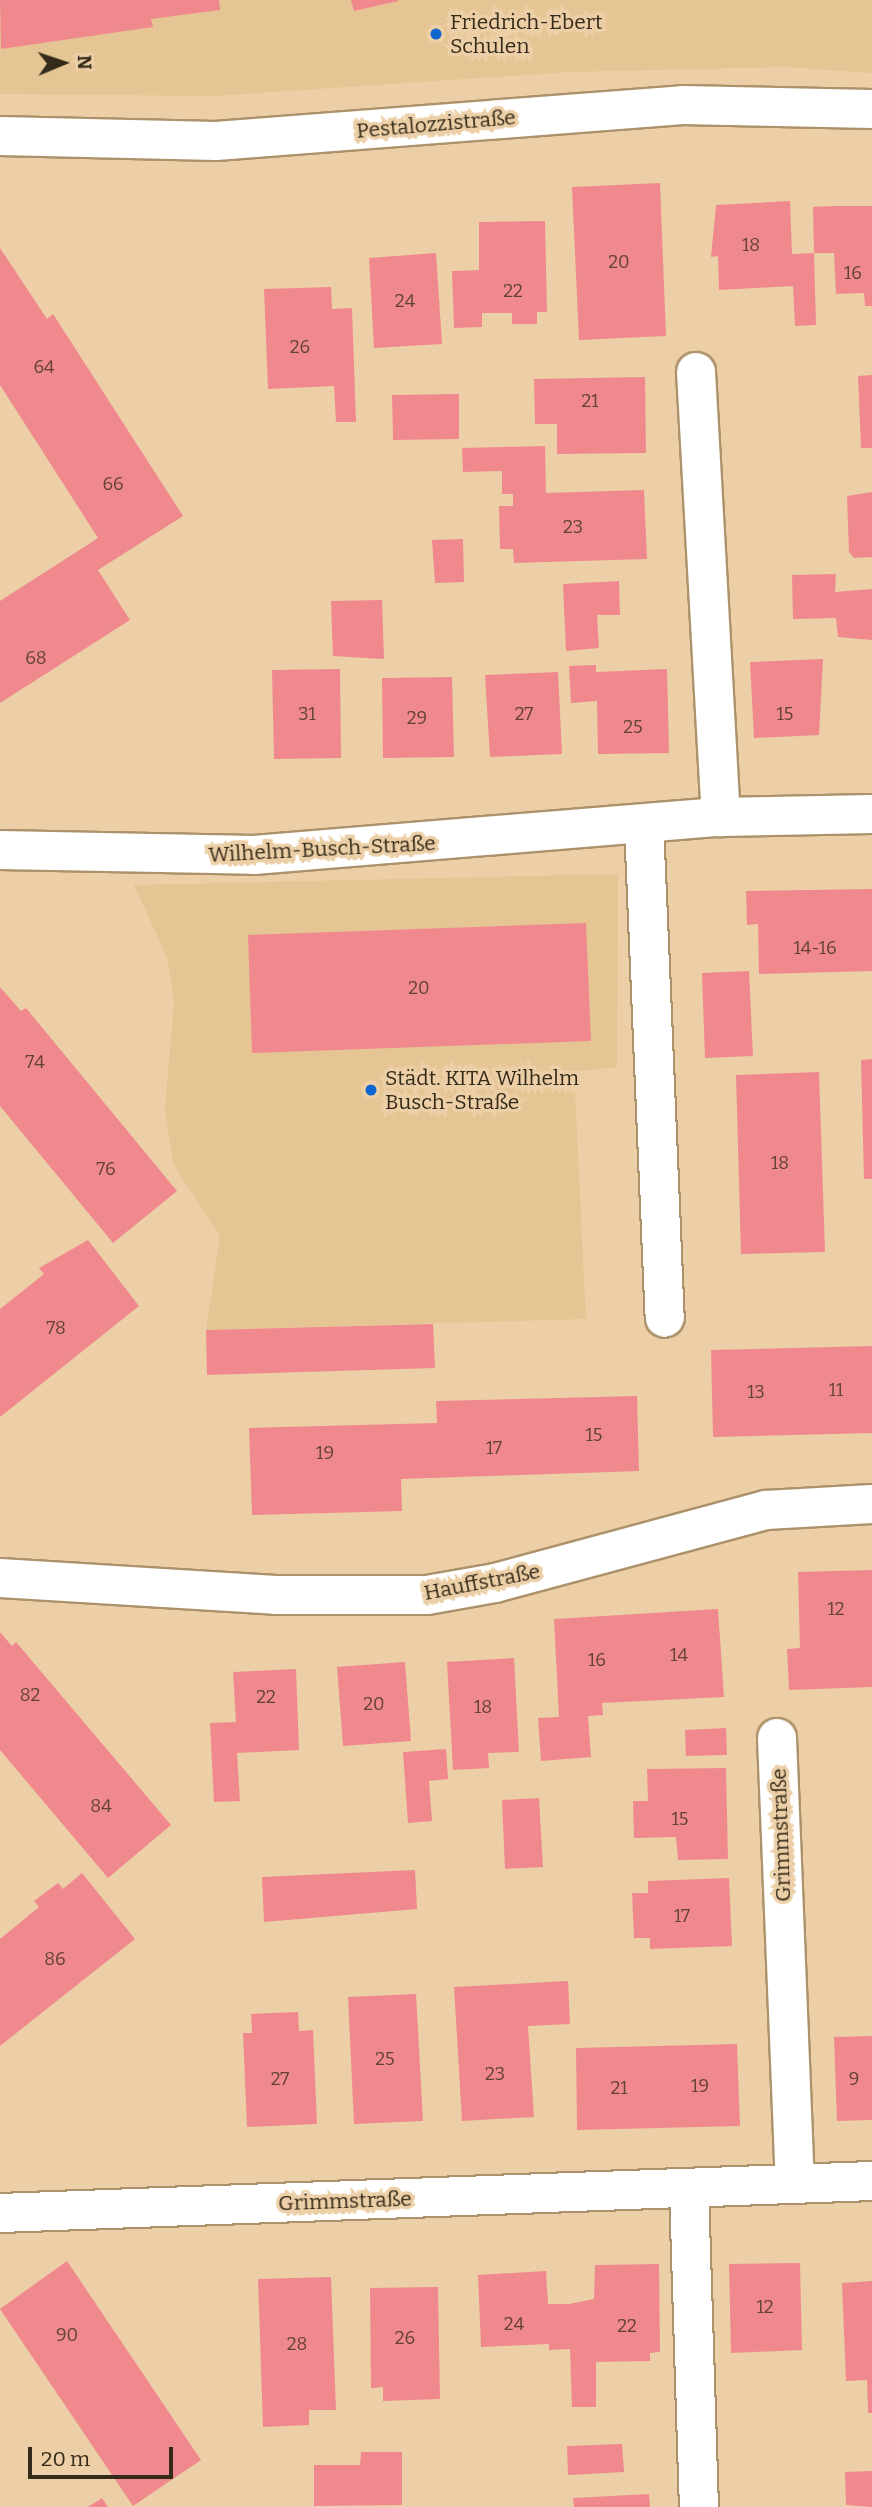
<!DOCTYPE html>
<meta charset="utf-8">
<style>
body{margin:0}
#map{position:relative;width:872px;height:2507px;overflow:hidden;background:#eccfa6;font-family:Bitter,serif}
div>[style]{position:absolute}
.built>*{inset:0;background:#e5c594}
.building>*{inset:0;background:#f0898e}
.roads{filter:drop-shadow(2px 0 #ac926a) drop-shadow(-2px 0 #ac926a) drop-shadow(0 2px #ac926a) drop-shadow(0 -2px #ac926a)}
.street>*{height:38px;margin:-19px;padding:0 19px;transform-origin:19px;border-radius:19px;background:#fff}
.dots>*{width:19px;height:19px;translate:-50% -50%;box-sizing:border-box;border:4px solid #eccfa6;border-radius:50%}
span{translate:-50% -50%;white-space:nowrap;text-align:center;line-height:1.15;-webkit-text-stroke:7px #eccfa6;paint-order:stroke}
.number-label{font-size:18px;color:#634236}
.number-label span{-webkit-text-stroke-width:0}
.poi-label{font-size:21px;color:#342a19}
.left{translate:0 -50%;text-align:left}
.street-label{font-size:21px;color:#342a19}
.north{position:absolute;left:28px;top:28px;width:70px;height:70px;-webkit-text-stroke:5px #eccfa6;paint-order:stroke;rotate:88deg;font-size:19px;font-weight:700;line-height:28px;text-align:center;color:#342a19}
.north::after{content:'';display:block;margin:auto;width:24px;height:32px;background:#342a19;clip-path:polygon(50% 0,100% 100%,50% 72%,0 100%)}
.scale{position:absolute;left:28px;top:2447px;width:145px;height:32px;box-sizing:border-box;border:4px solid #342a19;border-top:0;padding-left:9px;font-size:21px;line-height:24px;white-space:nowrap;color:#342a19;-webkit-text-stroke:5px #eccfa6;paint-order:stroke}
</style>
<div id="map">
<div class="built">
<i style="clip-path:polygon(0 0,872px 0,872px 73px,785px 67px,571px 72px,214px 96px,0 94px)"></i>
<i style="clip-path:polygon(618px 874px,617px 1067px,574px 1072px,586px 1319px,206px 1330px,220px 1236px,173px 1164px,165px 1109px,174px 1001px,167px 957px,134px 885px)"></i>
</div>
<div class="building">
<i style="clip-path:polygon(0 0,219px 0,220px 10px,151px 19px,153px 27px,1px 49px)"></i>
<i style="clip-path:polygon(351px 0,398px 0,398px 1px,354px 11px)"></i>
<i style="clip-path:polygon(660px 183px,666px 336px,579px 340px,572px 187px)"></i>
<i style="clip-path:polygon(790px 201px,792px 254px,814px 253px,816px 325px,795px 326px,793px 286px,719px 290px,718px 256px,711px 257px,716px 205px)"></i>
<i style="clip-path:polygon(833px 206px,872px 206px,872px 306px,865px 306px,864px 293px,836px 294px,834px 253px,814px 253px,813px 207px)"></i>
<i style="clip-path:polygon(545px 221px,547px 312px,537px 312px,537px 324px,512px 324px,512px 313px,482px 313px,482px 327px,454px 328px,452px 271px,479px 270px,479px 222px)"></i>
<i style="clip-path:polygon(0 248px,47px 319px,53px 314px,183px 516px,98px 570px,130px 620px,0 703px,0 601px,98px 538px,0 385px)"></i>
<i style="clip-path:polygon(436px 253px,442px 344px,374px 348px,369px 258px)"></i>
<i style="clip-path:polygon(331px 287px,332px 309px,352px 308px,356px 422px,336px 422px,334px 386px,268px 389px,264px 289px)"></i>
<i style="clip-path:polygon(872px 375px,872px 448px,861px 448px,858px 376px)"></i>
<i style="clip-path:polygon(645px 377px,646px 453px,557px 454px,557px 424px,535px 424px,534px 379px)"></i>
<i style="clip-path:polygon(459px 394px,459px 439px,393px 440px,392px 395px)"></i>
<i style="clip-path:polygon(545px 446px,546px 493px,644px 490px,647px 559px,514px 563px,513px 549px,500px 549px,499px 506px,513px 506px,513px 494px,502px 494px,502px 471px,463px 472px,462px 448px)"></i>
<i style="clip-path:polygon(872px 492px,872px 557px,854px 558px,849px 552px,847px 496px)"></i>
<i style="clip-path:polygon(463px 539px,464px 582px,435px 583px,432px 540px)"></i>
<i style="clip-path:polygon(836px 574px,835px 592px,872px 589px,872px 640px,838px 637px,836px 618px,793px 619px,792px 575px)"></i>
<i style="clip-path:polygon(619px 581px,620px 615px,597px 615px,599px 648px,566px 651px,563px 584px)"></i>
<i style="clip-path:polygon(382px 600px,384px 659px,333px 656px,331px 601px)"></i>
<i style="clip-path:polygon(823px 659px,819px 735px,754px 738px,750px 662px)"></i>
<i style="clip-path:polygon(596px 665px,596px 672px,667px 669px,669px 753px,598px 754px,597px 701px,571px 703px,569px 666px)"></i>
<i style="clip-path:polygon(340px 669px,341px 758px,274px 759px,272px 670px)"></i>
<i style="clip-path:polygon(558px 672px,562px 754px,490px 757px,485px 675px)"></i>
<i style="clip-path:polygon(452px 677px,454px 757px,383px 758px,382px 678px)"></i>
<i style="clip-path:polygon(872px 889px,872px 971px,759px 974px,758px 924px,747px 925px,746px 891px)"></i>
<i style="clip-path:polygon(586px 923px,591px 1041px,252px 1053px,248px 935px)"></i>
<i style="clip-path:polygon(749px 971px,753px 1056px,705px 1058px,702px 973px)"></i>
<i style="clip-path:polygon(0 987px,21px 1011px,26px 1008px,177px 1191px,113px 1243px,0 1106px)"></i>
<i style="clip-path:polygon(872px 1059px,872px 1179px,864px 1179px,861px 1060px)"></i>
<i style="clip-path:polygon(819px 1072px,825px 1252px,741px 1254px,736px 1075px)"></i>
<i style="clip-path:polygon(88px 1240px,139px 1306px,0 1417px,0 1309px,44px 1274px,39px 1268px)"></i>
<i style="clip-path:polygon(433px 1324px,435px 1368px,207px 1375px,206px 1330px)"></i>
<i style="clip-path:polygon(872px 1346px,872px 1433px,713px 1437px,711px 1350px)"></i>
<i style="clip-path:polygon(637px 1396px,639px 1471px,401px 1479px,402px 1511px,252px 1515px,249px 1428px,437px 1423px,436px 1401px)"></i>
<i style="clip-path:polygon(872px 1570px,872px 1687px,789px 1690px,787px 1649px,800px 1648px,798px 1572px)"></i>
<i style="clip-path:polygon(718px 1609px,724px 1697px,602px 1703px,603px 1715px,588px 1716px,591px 1757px,541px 1761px,538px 1718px,559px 1717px,554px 1619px)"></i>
<i style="clip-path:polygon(0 1632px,12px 1646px,16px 1642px,171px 1825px,108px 1878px,0 1750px)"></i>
<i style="clip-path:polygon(514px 1658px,519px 1752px,488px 1753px,489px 1768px,453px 1770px,447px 1662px)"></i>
<i style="clip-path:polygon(405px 1662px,411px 1741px,343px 1746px,337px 1667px)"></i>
<i style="clip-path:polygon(296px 1669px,299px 1750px,237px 1753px,240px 1801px,214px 1802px,210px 1723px,236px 1722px,233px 1672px)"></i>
<i style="clip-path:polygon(726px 1728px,727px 1755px,686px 1756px,685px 1730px)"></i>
<i style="clip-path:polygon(446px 1749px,448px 1779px,429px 1781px,432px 1821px,408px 1823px,403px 1752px)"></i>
<i style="clip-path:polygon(726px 1768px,728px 1859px,678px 1860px,676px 1837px,634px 1838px,633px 1801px,648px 1801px,647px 1769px)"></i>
<i style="clip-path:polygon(539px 1798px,543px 1867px,505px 1869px,502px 1800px)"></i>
<i style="clip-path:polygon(415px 1870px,417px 1909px,264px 1922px,262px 1877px)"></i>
<i style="clip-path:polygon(82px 1873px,135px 1939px,0 2046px,0 1939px,39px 1907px,34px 1901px,58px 1883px,63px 1889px)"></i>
<i style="clip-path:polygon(729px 1878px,732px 1946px,650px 1949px,650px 1938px,634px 1938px,632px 1893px,648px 1893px,648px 1881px)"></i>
<i style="clip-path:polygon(568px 1981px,570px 2024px,528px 2026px,534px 2117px,462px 2121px,454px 1987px)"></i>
<i style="clip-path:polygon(416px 1994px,423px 2121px,354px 2124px,348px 1997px)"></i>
<i style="clip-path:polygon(298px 2012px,299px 2031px,313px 2030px,317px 2124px,247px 2127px,243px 2033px,252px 2033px,251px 2014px)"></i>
<i style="clip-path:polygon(872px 2036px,872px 2120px,837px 2121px,834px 2037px)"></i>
<i style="clip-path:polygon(737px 2044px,740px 2126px,577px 2130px,576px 2048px)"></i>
<i style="clip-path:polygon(67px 2261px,201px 2460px,133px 2506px,0 2309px)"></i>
<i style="clip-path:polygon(800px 2263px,802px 2350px,731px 2353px,729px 2264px)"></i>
<i style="clip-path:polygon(659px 2264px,660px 2352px,650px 2353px,650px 2361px,596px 2362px,596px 2407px,572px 2407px,570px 2349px,549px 2350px,549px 2344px,481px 2347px,478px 2275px,546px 2271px,548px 2304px,569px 2304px,594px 2299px,595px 2265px)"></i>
<i style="clip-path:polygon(331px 2277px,336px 2410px,309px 2410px,309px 2425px,263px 2427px,258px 2279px)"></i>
<i style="clip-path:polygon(872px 2281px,872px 2413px,868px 2413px,867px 2380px,846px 2381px,842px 2283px)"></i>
<i style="clip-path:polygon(438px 2287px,440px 2399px,383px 2401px,383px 2387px,371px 2388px,370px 2288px)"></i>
<i style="clip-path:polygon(622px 2444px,624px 2472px,568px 2475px,567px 2446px)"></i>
<i style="clip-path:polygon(361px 2452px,402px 2452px,402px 2505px,314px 2506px,314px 2465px,360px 2465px)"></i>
<i style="clip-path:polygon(872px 2471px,872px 2507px,846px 2505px,845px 2472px)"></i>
<i style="clip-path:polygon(649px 2494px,650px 2507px,574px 2507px,573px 2498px)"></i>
<i style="clip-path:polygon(102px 2498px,108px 2507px,88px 2507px)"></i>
</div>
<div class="roads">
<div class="street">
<i style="left:0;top:136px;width:216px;rotate:1.3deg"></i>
<i style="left:216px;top:141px;width:468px;rotate:-4.4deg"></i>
<i style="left:683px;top:105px;width:189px;rotate:1.2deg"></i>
<i style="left:696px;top:372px;width:446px;rotate:86.8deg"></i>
<i style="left:644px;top:824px;width:494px;rotate:87.6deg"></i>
<i style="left:0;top:850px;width:254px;rotate:1.1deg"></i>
<i style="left:254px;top:855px;width:469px;rotate:-4.7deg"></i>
<i style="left:721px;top:817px;width:151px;rotate:-1.1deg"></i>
<i style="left:0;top:1578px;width:276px;rotate:3.5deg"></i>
<i style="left:275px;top:1595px;width:152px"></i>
<i style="left:427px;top:1595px;width:69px;rotate:-10deg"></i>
<i style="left:495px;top:1583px;width:281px;rotate:-15.1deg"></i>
<i style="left:766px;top:1510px;width:106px;rotate:-3.2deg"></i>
<i style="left:777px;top:1738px;width:445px;rotate:87.7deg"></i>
<i style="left:689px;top:2190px;width:317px;rotate:88.2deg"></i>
<i style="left:0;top:2213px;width:873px;rotate:-2.1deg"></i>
</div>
</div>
<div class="dots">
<i style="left:436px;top:34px;background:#1066cf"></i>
<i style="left:371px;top:1090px;background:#1066cf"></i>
</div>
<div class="number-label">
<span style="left:751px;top:245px">18</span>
<span style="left:619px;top:262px">20</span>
<span style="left:853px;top:273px">16</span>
<span style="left:513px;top:291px">22</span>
<span style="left:405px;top:301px">24</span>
<span style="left:300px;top:347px">26</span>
<span style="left:44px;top:367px">64</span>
<span style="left:590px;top:401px">21</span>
<span style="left:113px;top:484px">66</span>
<span style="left:573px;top:527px">23</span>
<span style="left:36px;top:658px">68</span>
<span style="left:307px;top:714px">31</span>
<span style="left:524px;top:714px">27</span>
<span style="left:785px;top:714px">15</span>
<span style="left:417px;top:718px">29</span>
<span style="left:633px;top:727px">25</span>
<span style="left:815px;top:948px">14-16</span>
<span style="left:419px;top:988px">20</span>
<span style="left:35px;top:1062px">74</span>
<span style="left:780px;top:1163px">18</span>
<span style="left:106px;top:1169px">76</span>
<span style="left:56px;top:1328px">78</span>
<span style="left:836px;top:1390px">11</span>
<span style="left:756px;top:1392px">13</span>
<span style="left:594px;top:1435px">15</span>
<span style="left:494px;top:1448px">17</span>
<span style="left:325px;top:1453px">19</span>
<span style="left:836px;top:1609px">12</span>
<span style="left:679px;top:1655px">14</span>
<span style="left:597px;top:1660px">16</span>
<span style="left:30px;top:1695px">82</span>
<span style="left:266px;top:1697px">22</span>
<span style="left:374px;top:1704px">20</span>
<span style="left:483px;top:1707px">18</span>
<span style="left:101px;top:1806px">84</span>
<span style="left:680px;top:1819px">15</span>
<span style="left:682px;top:1916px">17</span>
<span style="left:55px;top:1959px">86</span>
<span style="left:385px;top:2059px">25</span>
<span style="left:495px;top:2074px">23</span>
<span style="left:280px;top:2079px">27</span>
<span style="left:854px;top:2079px">9</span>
<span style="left:700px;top:2086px">19</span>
<span style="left:619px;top:2088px">21</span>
<span style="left:765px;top:2307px">12</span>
<span style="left:514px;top:2324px">24</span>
<span style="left:627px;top:2326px">22</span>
<span style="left:67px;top:2335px">90</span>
<span style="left:405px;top:2338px">26</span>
<span style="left:297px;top:2344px">28</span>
</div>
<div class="poi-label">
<span class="left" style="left:450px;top:34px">Friedrich-Ebert<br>Schulen</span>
<span class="left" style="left:385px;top:1090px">Städt. KITA Wilhelm<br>Busch-Straße</span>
</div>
<div class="street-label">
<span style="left:436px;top:124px;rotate:-5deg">Pestalozzistraße</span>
<span style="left:322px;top:849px;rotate:-3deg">Wilhelm-Busch-Straße</span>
<span style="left:482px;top:1582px;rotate:-11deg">Hauffstraße</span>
<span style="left:781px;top:1835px;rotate:-92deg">Grimmstraße</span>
<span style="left:345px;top:2201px;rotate:-2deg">Grimmstraße</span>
</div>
<div class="north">N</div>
<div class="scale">20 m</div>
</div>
